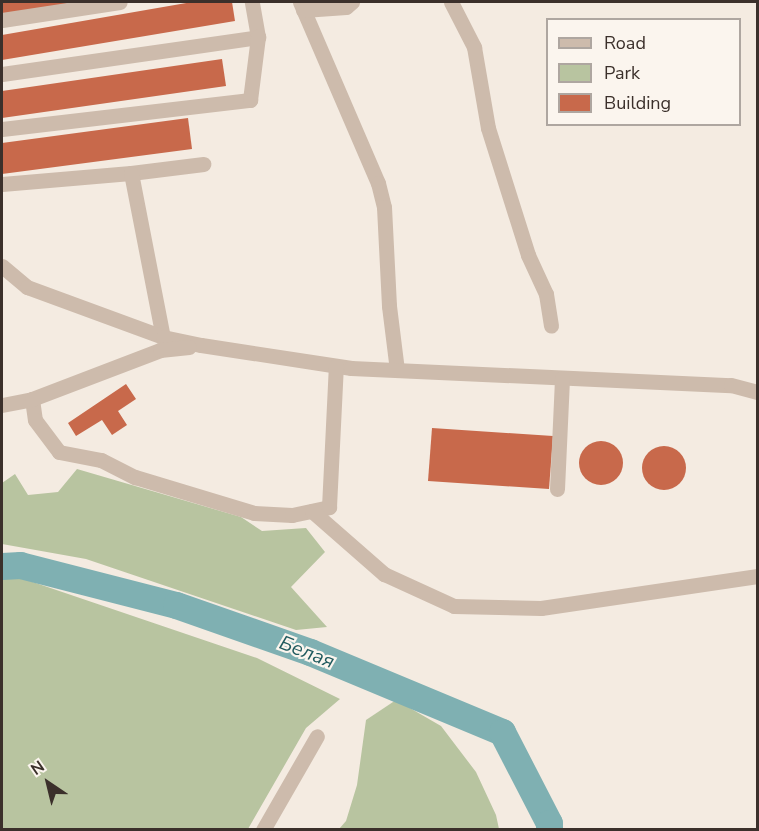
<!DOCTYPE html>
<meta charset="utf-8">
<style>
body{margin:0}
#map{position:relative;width:759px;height:831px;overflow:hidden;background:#f4ebe1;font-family:"Nunito Sans",sans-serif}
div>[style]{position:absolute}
.green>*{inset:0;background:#b8c4a0}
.river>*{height:27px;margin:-13.5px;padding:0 13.5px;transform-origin:13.5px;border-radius:13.5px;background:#7fb0b2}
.building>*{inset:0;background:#c8694b}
.round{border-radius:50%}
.minor>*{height:15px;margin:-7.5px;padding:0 7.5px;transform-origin:7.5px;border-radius:7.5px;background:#cdbbac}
span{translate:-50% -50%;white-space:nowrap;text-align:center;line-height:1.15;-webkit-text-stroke:4.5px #fbf5ee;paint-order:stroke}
.water-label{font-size:20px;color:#1f5a5e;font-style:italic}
.frame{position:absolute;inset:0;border:3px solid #3b302b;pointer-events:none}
.legend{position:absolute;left:546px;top:18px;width:195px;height:108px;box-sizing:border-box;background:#fbf5ee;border:2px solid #aea6a0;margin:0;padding:8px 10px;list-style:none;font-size:18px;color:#3b302b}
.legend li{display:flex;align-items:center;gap:12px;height:30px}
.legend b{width:30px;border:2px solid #aea6a0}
.north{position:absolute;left:18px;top:753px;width:60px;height:60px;-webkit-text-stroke:4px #fbf5ee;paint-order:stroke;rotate:325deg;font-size:16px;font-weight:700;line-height:24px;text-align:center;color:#3b302b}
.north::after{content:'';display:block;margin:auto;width:21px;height:27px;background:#3b302b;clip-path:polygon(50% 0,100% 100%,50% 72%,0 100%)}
</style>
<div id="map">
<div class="green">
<i style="clip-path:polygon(77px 469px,241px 517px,262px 531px,306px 528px,325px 552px,291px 587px,327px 627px,296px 630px,86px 559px,2px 544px,2px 483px,15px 474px,28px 495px,58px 492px)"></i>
<i style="clip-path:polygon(18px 577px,257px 658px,340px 699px,306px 728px,248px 829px,2px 829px,2px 579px)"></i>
<i style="clip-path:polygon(396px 700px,441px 726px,476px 772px,496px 815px,499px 829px,339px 829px,346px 821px,357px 785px,366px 720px)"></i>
</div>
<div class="river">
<i style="left:2px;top:566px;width:18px;rotate:-3deg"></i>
<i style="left:20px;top:565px;width:161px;rotate:14.4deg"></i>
<i style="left:176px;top:605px;width:142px;rotate:19.3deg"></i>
<i style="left:310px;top:652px;width:208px;rotate:22.6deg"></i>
<i style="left:502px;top:732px;width:102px;rotate:62.7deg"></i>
<i style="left:549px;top:823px;width:7px;rotate:90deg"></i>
</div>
<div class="building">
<i style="clip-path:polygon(2px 2px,78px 2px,2px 14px)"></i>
<i style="clip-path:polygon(192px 2px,232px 2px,235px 21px,2px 60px,2px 35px)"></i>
<i style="clip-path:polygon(222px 59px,226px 86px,2px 118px,2px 91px)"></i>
<i style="clip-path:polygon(188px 118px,192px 149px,2px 174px,2px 143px)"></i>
<i style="clip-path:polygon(126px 384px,136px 399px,118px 411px,127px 425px,112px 435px,102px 420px,76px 436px,68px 423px)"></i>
<i style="clip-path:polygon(432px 428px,553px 436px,549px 489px,428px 481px)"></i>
<i class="round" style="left:579px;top:441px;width:44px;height:44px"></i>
<i class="round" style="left:642px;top:446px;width:44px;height:44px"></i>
</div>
<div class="minor">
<i style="left:300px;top:2px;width:197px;rotate:66.7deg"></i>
<i style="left:378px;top:183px;width:25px;rotate:76deg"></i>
<i style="left:384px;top:207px;width:99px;rotate:87.1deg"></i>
<i style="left:389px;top:306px;width:64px;rotate:82.9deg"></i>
<i style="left:451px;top:2px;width:51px;rotate:62.9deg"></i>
<i style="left:474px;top:47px;width:82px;rotate:80.2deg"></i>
<i style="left:488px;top:128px;width:133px;rotate:72.5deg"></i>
<i style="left:528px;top:255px;width:43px;rotate:65.2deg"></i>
<i style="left:546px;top:294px;width:32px;rotate:81deg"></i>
<i style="left:303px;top:10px;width:43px;rotate:-4deg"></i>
<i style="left:346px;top:7px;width:8px;rotate:-40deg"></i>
<i style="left:2px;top:20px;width:119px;rotate:-8.7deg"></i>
<i style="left:2px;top:74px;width:259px;rotate:-8.2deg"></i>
<i style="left:258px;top:37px;width:36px;rotate:-100deg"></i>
<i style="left:2px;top:129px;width:250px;rotate:-6.7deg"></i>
<i style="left:250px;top:100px;width:64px;rotate:-82.8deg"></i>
<i style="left:131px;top:173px;width:73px;rotate:-7.1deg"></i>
<i style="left:2px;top:184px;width:129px;rotate:-4.9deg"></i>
<i style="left:131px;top:173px;width:167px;rotate:79deg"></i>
<i style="left:2px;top:266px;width:33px;rotate:40deg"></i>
<i style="left:27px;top:287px;width:145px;rotate:20.2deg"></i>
<i style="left:163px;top:337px;width:39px;rotate:12deg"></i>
<i style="left:201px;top:345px;width:152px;rotate:8.7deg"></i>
<i style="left:351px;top:368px;width:380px;rotate:2.6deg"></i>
<i style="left:731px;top:385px;width:28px;rotate:15deg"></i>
<i style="left:32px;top:399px;width:21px;rotate:82deg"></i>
<i style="left:35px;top:420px;width:40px;rotate:53deg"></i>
<i style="left:59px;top:452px;width:43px;rotate:10.8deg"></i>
<i style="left:101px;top:460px;width:38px;rotate:27deg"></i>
<i style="left:135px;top:477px;width:124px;rotate:16.8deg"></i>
<i style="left:254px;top:513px;width:38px;rotate:3deg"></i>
<i style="left:292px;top:515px;width:38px;rotate:-12deg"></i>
<i style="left:329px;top:507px;width:141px;rotate:-87.2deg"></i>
<i style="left:2px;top:405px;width:31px;rotate:-11deg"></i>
<i style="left:32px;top:399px;width:137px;rotate:-20.9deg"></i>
<i style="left:160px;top:350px;width:29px;rotate:-6deg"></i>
<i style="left:557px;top:489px;width:111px;rotate:-87.4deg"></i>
<i style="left:312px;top:511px;width:96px;rotate:41.2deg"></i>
<i style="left:384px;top:574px;width:77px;rotate:24.6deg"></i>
<i style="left:454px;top:606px;width:87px;rotate:1.3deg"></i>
<i style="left:541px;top:608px;width:219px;rotate:-8.4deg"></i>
<i style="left:263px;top:830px;width:108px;rotate:-60.1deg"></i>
</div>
<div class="water-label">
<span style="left:307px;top:652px;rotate:21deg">Белая</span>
</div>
<div class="frame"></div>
<ul class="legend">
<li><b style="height:8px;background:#cdbbac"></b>Road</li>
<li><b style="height:16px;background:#b8c4a0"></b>Park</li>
<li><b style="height:16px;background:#c8694b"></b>Building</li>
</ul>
<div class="north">N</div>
</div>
